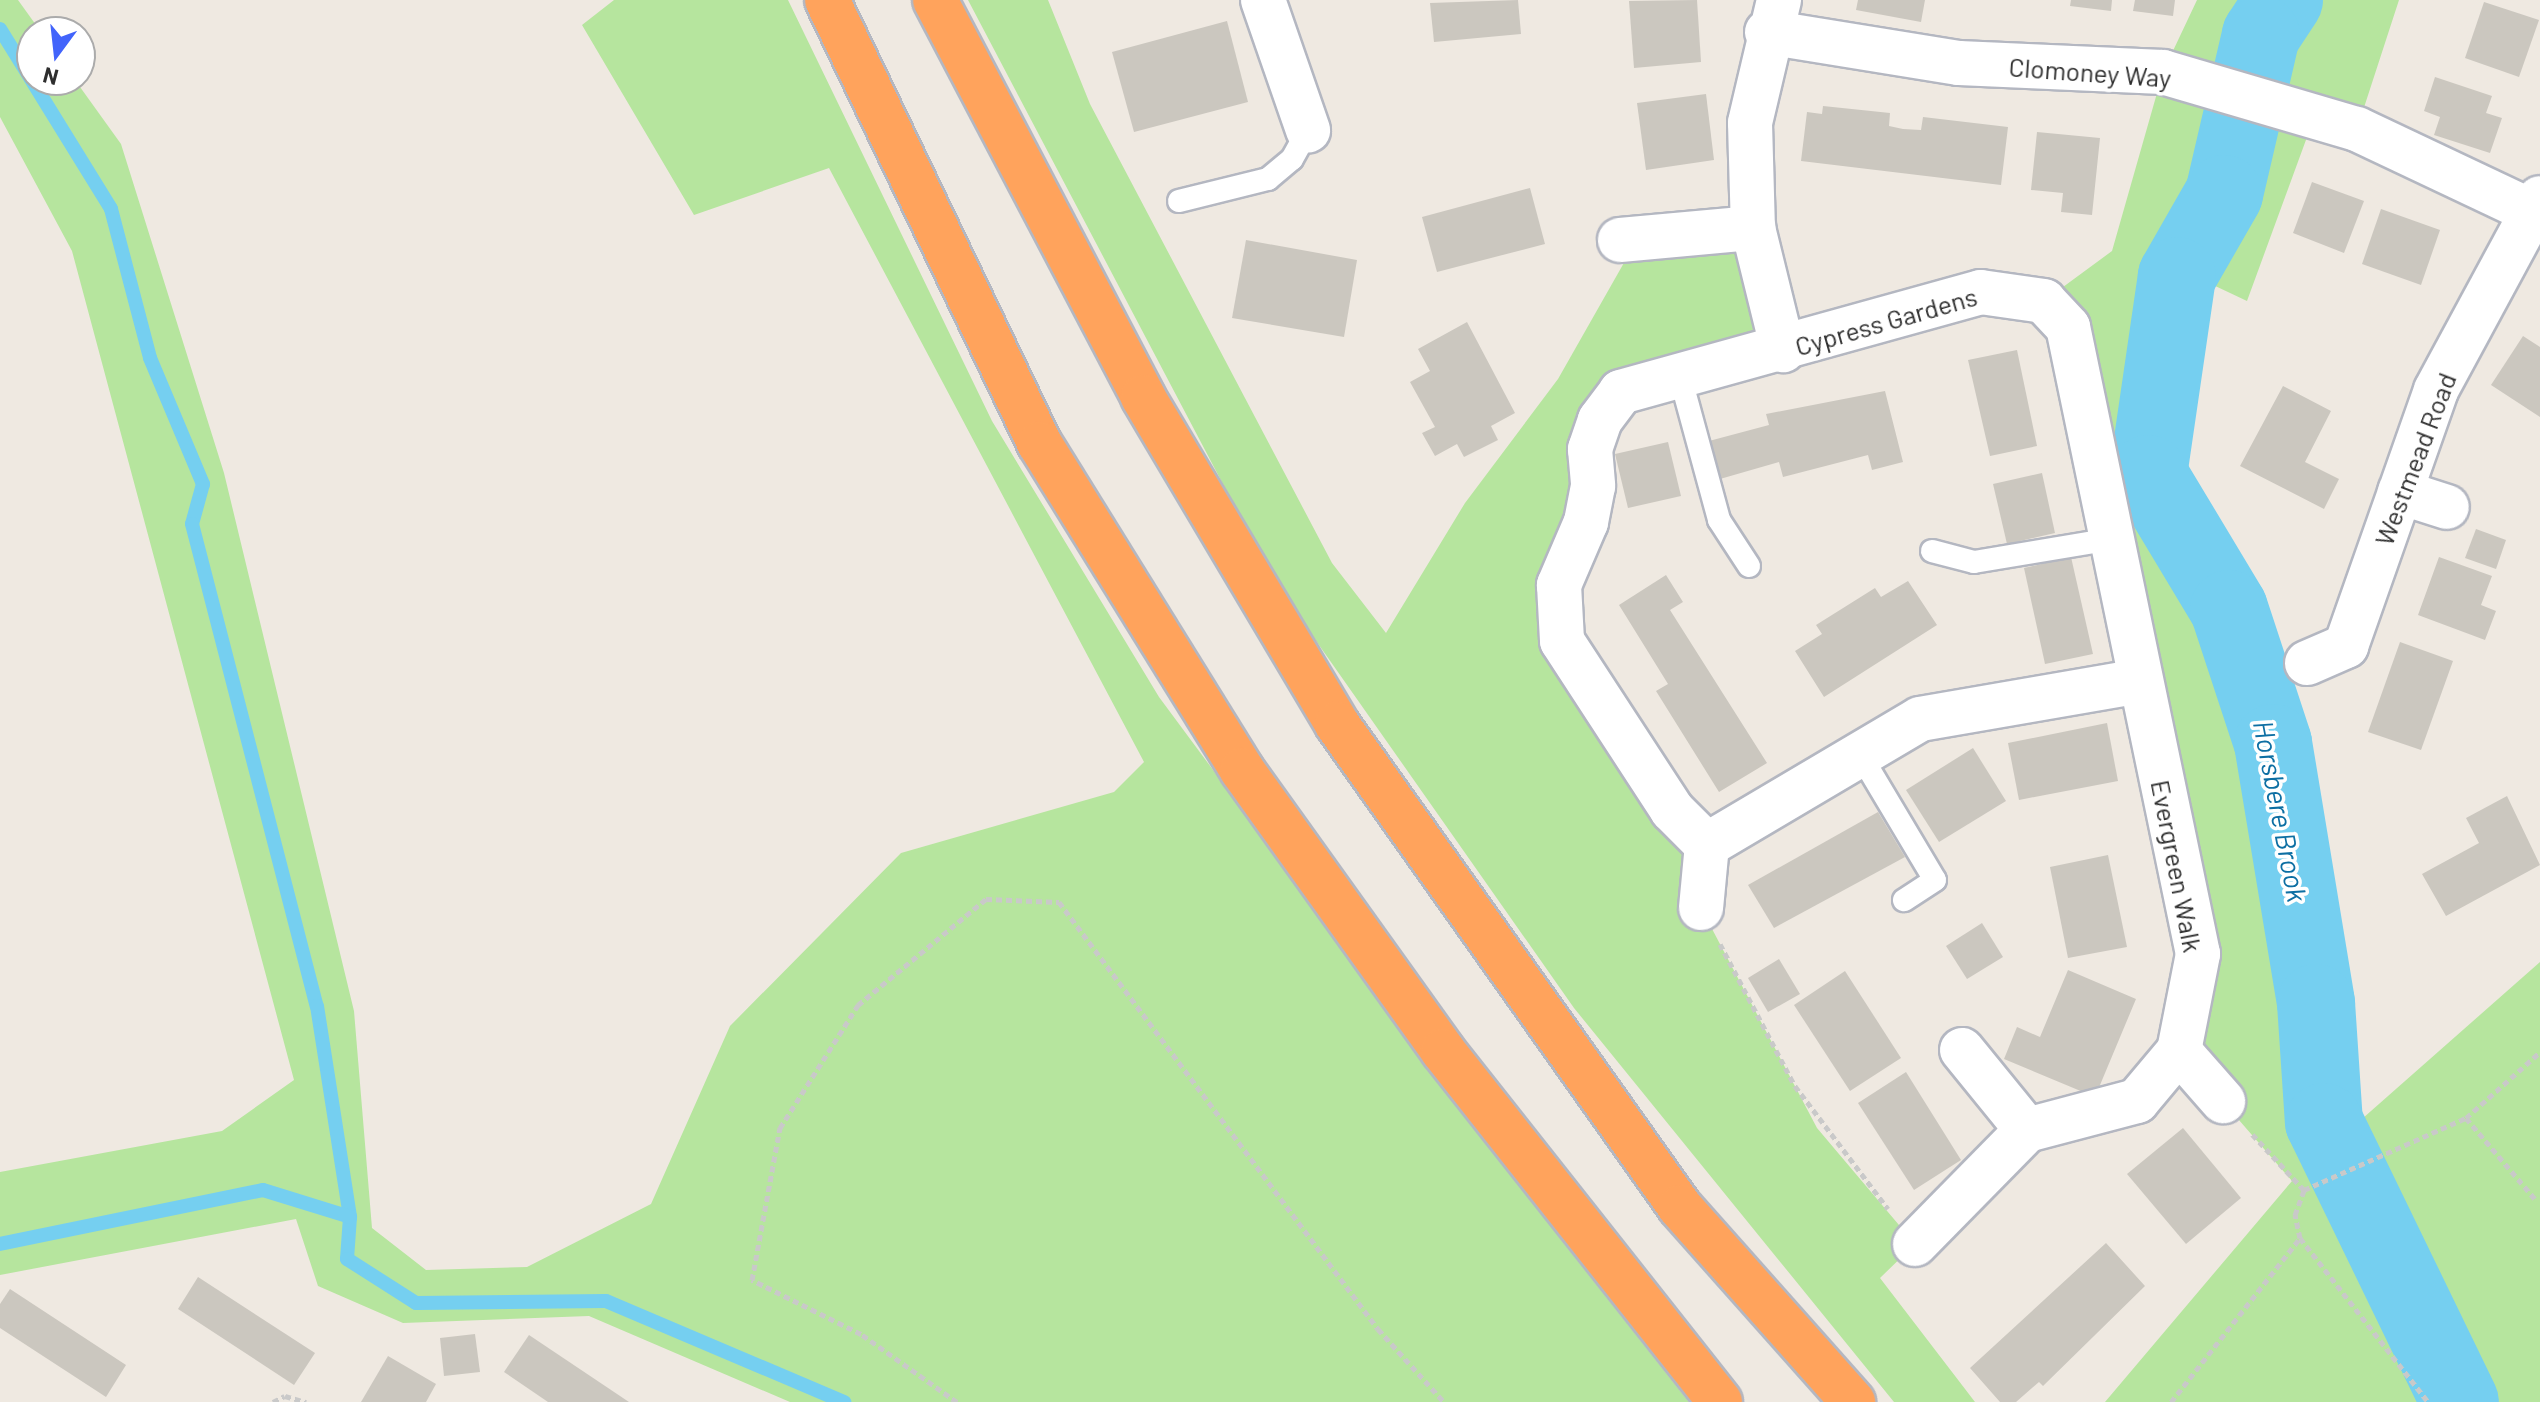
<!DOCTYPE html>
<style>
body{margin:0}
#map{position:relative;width:2540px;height:1402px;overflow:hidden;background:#efe9e1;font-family:Barlow,sans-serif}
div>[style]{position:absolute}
.green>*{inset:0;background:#b6e59e}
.stream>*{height:14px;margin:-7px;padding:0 7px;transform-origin:7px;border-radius:7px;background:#75cff0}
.river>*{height:78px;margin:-39px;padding:0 39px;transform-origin:39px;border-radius:39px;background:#75cff0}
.building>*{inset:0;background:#cbc7bf}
.path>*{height:5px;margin-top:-2.5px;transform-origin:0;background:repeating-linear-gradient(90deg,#c9c9c9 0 6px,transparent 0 10px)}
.roads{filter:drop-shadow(2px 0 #b4b7c1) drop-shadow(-2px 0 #b4b7c1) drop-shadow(0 2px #b4b7c1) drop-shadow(0 -2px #b4b7c1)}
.lane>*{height:22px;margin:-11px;padding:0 11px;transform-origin:11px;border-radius:11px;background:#fff}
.street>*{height:44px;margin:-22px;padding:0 22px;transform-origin:22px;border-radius:22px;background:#fff}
.highway>*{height:44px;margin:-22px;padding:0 22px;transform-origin:22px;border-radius:22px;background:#ffa35c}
span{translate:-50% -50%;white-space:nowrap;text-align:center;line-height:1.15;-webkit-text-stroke:7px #fff;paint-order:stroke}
.street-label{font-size:26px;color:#2e2e2e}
.water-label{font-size:28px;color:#0d6fa3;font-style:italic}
.north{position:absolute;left:16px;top:16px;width:80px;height:80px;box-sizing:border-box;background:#fff;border:2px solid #ababab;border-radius:50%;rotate:195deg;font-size:22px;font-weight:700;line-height:32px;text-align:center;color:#2e2e2e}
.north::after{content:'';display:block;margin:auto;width:28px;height:36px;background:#4264fb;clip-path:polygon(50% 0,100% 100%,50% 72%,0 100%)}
</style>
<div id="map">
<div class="green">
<i style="clip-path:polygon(0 0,18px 0,41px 32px,32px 32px,32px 80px,75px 80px,121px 144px,224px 473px,354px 1011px,372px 1228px,426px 1270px,527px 1267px,651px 1204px,730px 1026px,901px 853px,1114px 792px,1144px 762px,829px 168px,694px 215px,582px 25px,614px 0,788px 0,992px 421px,1159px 697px,1559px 1237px,1689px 1402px,790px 1402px,589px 1316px,403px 1323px,318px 1286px,296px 1219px,0 1275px,0 1172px,222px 1131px,294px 1080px,72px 251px,0 117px)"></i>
<i style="clip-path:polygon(968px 0,1048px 0,1090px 104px,1332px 563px,1386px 633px,1465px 503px,1558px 379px,1625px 261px,1753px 228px,1783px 350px,1621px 392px,1556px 613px,1672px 810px,1701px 908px,1817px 1128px,1915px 1244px,1880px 1278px,1975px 1402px,1894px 1402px,1574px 1008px,1274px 581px)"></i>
<i style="clip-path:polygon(2197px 0,2399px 0,2357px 129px,2314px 118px,2247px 301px,2211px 284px,2181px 462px,2277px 668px,2354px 1126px,2540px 962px,2540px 1402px,2105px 1402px,2292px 1181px,2179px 1051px,2198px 954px,2044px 301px,2112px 251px,2163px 72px)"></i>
</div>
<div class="stream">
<i style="left:0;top:29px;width:211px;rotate:58.3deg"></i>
<i style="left:111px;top:209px;width:154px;rotate:75.3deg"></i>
<i style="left:150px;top:358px;width:137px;rotate:67.2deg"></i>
<i style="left:203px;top:484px;width:41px;rotate:105.4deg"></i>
<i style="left:192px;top:524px;width:498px;rotate:75.5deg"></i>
<i style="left:317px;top:1006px;width:214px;rotate:81.1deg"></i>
<i style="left:350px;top:1217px;width:42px;rotate:94.1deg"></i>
<i style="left:347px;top:1259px;width:82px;rotate:32.5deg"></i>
<i style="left:416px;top:1303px;width:190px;rotate:-0.6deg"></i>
<i style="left:606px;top:1301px;width:259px;rotate:23deg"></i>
<i style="left:0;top:1244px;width:268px;rotate:-11.6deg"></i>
<i style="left:263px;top:1190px;width:91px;rotate:17.2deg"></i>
</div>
<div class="river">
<i style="left:2284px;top:0;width:42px;rotate:123.3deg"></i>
<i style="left:2261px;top:35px;width:163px;rotate:103.1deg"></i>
<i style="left:2224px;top:194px;width:95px;rotate:119.8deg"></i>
<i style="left:2177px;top:276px;width:200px;rotate:98.3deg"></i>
<i style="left:2148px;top:474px;width:157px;rotate:59deg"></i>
<i style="left:2229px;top:609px;width:141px;rotate:71.8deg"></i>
<i style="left:2273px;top:743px;width:264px;rotate:80.6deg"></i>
<i style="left:2316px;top:1003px;width:119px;rotate:86.2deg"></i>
<i style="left:2324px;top:1122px;width:311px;rotate:64.1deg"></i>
</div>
<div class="building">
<i style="clip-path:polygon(1518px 0,1521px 34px,1434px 42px,1430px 3px)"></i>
<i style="clip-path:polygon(1697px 0,1701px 62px,1634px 68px,1629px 1px)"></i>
<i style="clip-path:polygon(1858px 0,1925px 0,1921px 22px,1856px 10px)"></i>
<i style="clip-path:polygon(2071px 0,2112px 0,2111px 11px,2070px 6px)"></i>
<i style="clip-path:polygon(2135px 0,2175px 0,2173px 16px,2133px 11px)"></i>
<i style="clip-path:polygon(2484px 2px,2539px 20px,2519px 77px,2465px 58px)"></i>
<i style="clip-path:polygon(1227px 21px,1248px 102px,1134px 132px,1112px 52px)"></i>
<i style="clip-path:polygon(2435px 77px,2492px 96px,2486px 113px,2502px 118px,2490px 153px,2434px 135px,2440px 117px,2424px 111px)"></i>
<i style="clip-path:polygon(1706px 94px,1714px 160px,1646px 170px,1637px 103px)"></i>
<i style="clip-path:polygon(1823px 106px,1890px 113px,1889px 126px,1903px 129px,1921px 130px,1923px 117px,2008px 127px,2001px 185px,1801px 161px,1807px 112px,1822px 114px)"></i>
<i style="clip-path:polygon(2037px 132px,2100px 138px,2092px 215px,2061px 212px,2063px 193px,2031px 190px)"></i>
<i style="clip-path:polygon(2312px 182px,2364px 201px,2344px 253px,2293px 233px)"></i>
<i style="clip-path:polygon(1530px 188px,1545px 244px,1437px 272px,1422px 217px)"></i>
<i style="clip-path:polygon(2381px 209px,2440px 230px,2421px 285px,2362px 264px)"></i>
<i style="clip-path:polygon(1246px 240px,1357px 260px,1344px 337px,1232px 318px)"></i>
<i style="clip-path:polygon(1467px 322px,1515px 413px,1491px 426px,1498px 440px,1464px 457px,1457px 444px,1435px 456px,1422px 433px,1435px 427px,1410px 382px,1430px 371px,1418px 349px)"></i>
<i style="clip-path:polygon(2523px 336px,2540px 347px,2540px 417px,2491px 385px)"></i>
<i style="clip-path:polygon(2017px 350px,2037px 446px,1990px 456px,1968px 360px)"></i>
<i style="clip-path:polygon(2283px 386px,2331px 411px,2305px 462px,2339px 479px,2324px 509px,2240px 466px)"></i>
<i style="clip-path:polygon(1885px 391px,1903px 462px,1872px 470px,1868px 455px,1783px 477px,1779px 462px,1720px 479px,1709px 441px,1769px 425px,1766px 414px)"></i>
<i style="clip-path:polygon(1668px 442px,1681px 496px,1628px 508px,1615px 454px)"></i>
<i style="clip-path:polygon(2042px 473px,2055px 533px,2007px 544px,1993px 484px)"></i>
<i style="clip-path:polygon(2476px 529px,2506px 540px,2496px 569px,2465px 558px)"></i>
<i style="clip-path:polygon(2071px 557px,2093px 654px,2045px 664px,2024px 568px)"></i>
<i style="clip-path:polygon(2439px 557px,2492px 576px,2481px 605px,2496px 611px,2485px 640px,2418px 615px)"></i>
<i style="clip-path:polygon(1666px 575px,1683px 602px,1670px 610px,1767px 763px,1719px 792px,1656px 691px,1668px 684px,1619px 605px)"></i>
<i style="clip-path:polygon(1908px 581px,1937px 625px,1824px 697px,1795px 651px,1822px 634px,1816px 625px,1875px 588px,1881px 597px)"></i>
<i style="clip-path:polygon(2400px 642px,2453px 661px,2421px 750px,2368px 732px)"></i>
<i style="clip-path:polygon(2107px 723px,2118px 781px,2019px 800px,2008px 743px)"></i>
<i style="clip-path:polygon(1973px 748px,2006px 801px,1939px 842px,1906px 790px)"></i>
<i style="clip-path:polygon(2507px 796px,2540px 865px,2446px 916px,2422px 874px,2479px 843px,2466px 818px)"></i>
<i style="clip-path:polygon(1878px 812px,1905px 857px,1774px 928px,1748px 885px)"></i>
<i style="clip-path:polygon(2108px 855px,2127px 947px,2068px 958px,2050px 867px)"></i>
<i style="clip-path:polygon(1982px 923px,2003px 957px,1967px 979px,1946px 946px)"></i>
<i style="clip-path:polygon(1779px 959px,1800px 994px,1768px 1012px,1748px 978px)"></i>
<i style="clip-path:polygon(2068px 970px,2136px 999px,2095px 1097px,2004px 1059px,2017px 1027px,2040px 1037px)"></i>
<i style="clip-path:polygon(1845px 971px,1901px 1058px,1850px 1091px,1794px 1005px)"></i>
<i style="clip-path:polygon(1906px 1072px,1961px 1160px,1914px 1190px,1858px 1103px)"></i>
<i style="clip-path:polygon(2183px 1128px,2241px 1198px,2186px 1244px,2127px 1174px)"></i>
<i style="clip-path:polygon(2106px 1243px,2145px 1286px,2043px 1386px,2039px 1382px,2016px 1402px,2000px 1402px,1970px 1368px)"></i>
<i style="clip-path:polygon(198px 1277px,315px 1353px,294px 1385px,178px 1309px)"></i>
<i style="clip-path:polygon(10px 1289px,126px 1365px,106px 1397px,0 1328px,0 1304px)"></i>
<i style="clip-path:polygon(475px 1334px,480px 1372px,444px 1376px,440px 1338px)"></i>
<i style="clip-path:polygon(529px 1335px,629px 1402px,548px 1402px,504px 1372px)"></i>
<i style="clip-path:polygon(388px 1356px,436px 1384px,426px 1402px,361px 1402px)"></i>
</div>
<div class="path">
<i style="left:1720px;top:944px;width:161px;rotate:62.2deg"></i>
<i style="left:1795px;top:1086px;width:154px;rotate:52.9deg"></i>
<i style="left:2466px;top:1118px;width:106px;rotate:49.6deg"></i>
<i style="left:2304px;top:1190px;width:177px;rotate:-24deg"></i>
<i style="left:2466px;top:1118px;width:99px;rotate:-41.7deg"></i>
<i style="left:2300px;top:1238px;width:208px;rotate:52deg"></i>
<i style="left:273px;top:1402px;width:13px;rotate:-27deg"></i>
<i style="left:285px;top:1396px;width:22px;rotate:16deg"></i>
<i style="left:957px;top:1402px;width:118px;rotate:-144.7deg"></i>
<i style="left:861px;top:1334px;width:122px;rotate:-153.6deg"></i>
<i style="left:752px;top:1280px;width:155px;rotate:-79.6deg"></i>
<i style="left:780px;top:1128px;width:146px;rotate:-57.6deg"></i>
<i style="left:858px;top:1005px;width:166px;rotate:-39.6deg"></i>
<i style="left:986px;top:899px;width:73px;rotate:2.4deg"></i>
<i style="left:1059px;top:902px;width:533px;rotate:53.24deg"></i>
<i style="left:1378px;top:1329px;width:98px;rotate:47.9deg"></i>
<i style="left:2171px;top:1402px;width:209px;rotate:-51.8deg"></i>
<i style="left:2300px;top:1238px;width:24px;rotate:-102deg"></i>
<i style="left:2295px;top:1215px;width:27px;rotate:-70deg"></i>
<i style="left:2304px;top:1190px;width:76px;rotate:-132.9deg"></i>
</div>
<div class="roads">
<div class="lane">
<i style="left:1179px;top:201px;width:92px;rotate:-13.9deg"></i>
<i style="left:1268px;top:179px;width:31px;rotate:-40deg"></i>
<i style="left:1292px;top:159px;width:33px;rotate:-61deg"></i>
<i style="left:1680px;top:376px;width:149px;rotate:74.8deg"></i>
<i style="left:1719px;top:520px;width:55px;rotate:56.9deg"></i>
<i style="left:1932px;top:551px;width:43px;rotate:14.7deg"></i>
<i style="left:1974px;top:562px;width:139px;rotate:-9.5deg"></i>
<i style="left:1861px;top:756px;width:144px;rotate:59.2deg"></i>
<i style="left:1935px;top:880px;width:37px;rotate:147deg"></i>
</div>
<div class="street">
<i style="left:1263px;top:0;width:138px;rotate:70.9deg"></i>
<i style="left:1779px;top:0;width:126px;rotate:103.3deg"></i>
<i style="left:1750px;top:123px;width:105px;rotate:88.4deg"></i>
<i style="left:1753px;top:228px;width:126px;rotate:76.2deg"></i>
<i style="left:1767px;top:32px;width:194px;rotate:9.2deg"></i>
<i style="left:1959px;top:63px;width:204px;rotate:2.5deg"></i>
<i style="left:2163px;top:72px;width:202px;rotate:16.4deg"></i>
<i style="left:2357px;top:129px;width:197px;rotate:25.3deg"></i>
<i style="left:1620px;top:240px;width:134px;rotate:-5.2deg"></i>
<i style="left:2400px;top:492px;width:49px;rotate:17.7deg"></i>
<i style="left:2307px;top:663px;width:43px;rotate:-23.6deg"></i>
<i style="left:2346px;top:646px;width:271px;rotate:-70.6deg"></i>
<i style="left:2436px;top:390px;width:218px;rotate:-61.6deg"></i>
<i style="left:1701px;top:908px;width:63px;rotate:-84.6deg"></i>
<i style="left:1962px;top:1050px;width:103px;rotate:50.9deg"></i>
<i style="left:2027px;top:1130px;width:114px;rotate:-14.8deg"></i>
<i style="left:2137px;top:1101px;width:65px;rotate:-50deg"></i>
<i style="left:2179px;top:1051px;width:99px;rotate:-78.9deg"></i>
<i style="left:2198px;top:954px;width:640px;rotate:-101.71deg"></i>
<i style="left:2068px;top:327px;width:35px;rotate:-133deg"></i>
<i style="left:2044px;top:301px;width:64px;rotate:-171.9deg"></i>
<i style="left:1981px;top:292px;width:374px;rotate:164.5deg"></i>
<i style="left:1621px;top:392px;width:35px;rotate:127deg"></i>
<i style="left:1600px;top:420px;width:31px;rotate:109deg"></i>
<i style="left:1590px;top:449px;width:37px;rotate:85deg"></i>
<i style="left:1593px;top:486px;width:37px;rotate:101deg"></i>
<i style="left:1586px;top:522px;width:69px;rotate:113.2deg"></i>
<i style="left:1559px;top:585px;width:56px;rotate:86.9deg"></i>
<i style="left:1562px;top:641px;width:202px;rotate:56.9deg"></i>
<i style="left:1672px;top:810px;width:49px;rotate:45deg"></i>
<i style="left:1707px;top:845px;width:247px;rotate:-30.6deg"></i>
<i style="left:1920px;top:719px;width:222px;rotate:-9.8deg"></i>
<i style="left:2179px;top:1051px;width:67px;rotate:48.7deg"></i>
<i style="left:1915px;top:1244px;width:160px;rotate:-45.5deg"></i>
</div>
<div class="highway">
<i style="left:827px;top:0;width:492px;rotate:64.4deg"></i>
<i style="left:1040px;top:444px;width:384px;rotate:58.2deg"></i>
<i style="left:1242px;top:770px;width:345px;rotate:54.4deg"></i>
<i style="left:1443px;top:1051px;width:447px;rotate:51.7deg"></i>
<i style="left:935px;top:0;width:448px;rotate:62.3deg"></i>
<i style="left:1143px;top:397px;width:380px;rotate:59.3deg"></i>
<i style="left:1337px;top:724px;width:592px;rotate:54.62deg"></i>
<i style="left:1680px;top:1207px;width:261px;rotate:48.4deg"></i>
</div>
</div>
<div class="street-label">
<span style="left:2090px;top:72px;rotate:4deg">Clomoney Way</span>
<span style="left:1886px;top:321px;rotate:-16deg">Cypress Gardens</span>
<span style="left:2415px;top:459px;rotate:-69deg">Westmead Road</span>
<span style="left:2177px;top:866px;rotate:79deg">Evergreen Walk</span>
</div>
<div class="water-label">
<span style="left:2281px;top:811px;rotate:79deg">Horsbere Brook</span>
</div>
<div class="north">N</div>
</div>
